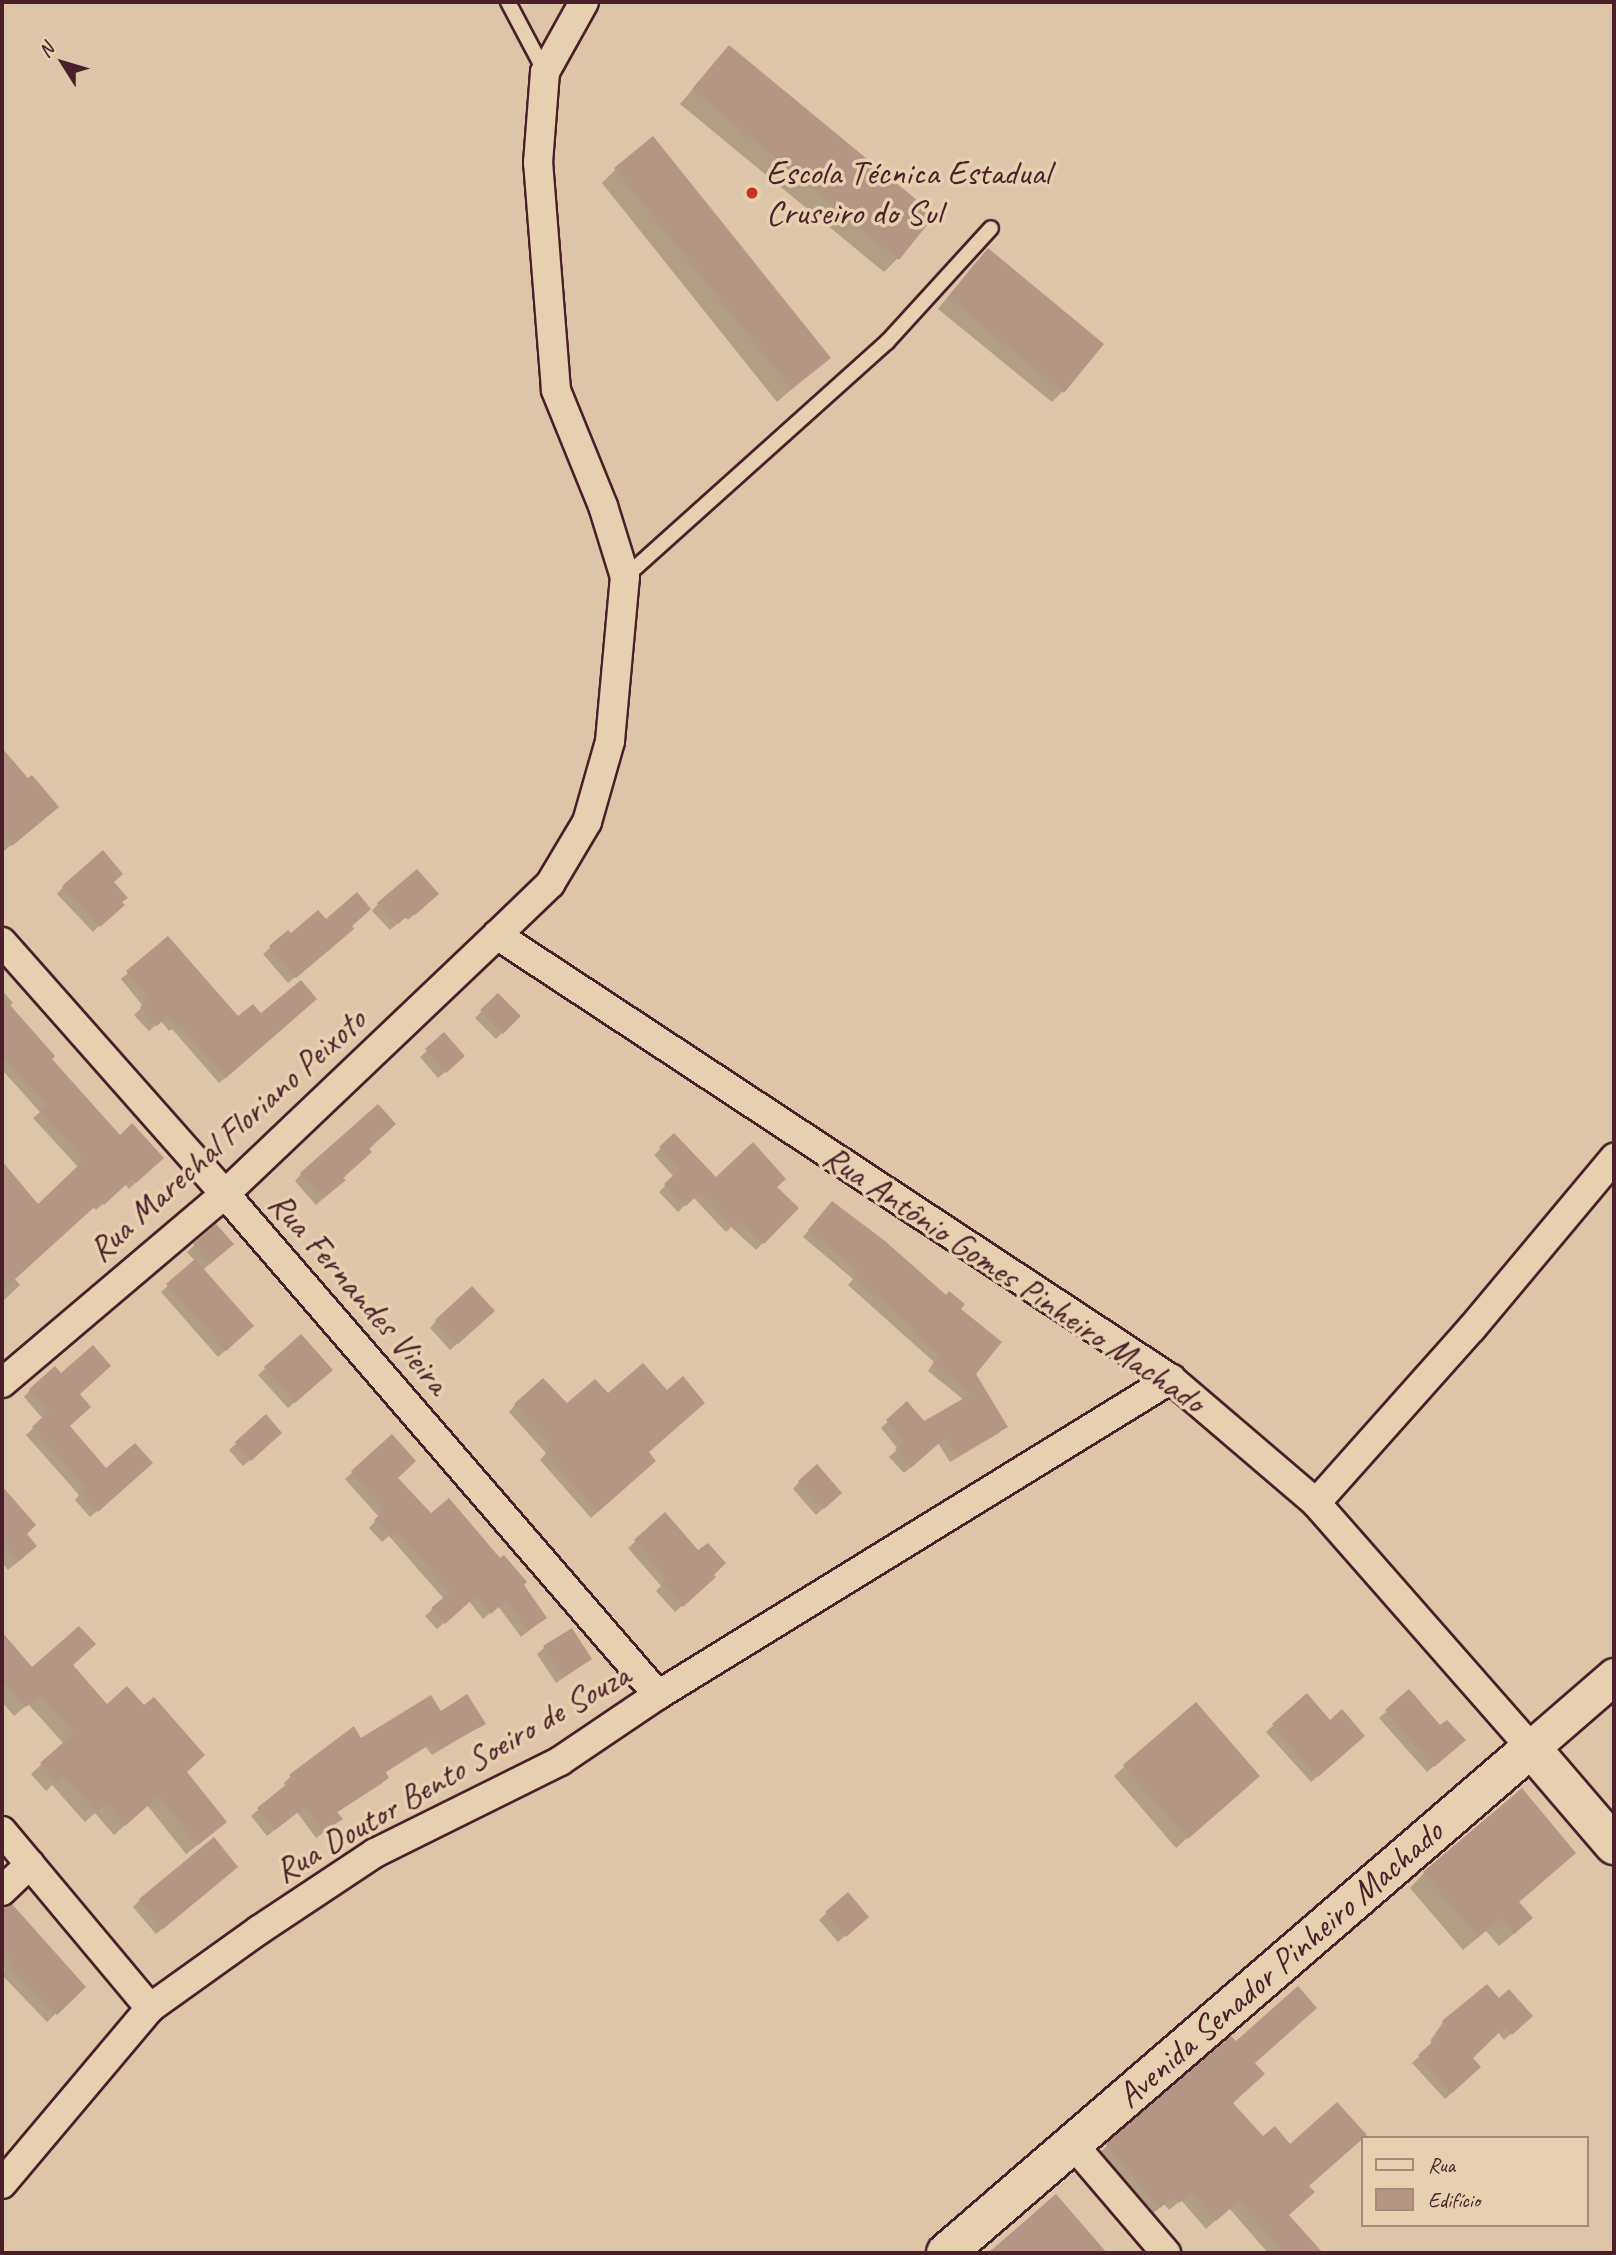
<!DOCTYPE html>
<meta charset="utf-8">
<style>
body{margin:0}
#map{position:relative;width:1616px;height:2255px;overflow:hidden;background:#dcc6a7;font-family:Caveat,sans-serif}
div>[style]{position:absolute}
.shadow>*{inset:0;background:#0003}
.building>*{inset:0;background:#b39784}
.roads{filter:drop-shadow(2px 0 #4a1f2b) drop-shadow(-2px 0 #4a1f2b) drop-shadow(0 2px #4a1f2b) drop-shadow(0 -2px #4a1f2b)}
.service>*{height:14px;margin:-7px;padding:0 7px;transform-origin:7px;border-radius:7px;background:#e5d0af}
.minor>*{height:28px;margin:-14px;padding:0 14px;transform-origin:14px;border-radius:14px;background:#e5d0af}
.tertiary>*{height:35px;margin:-17.5px;padding:0 17.5px;transform-origin:17.5px;border-radius:17.5px;background:#e5d0af}
.secondary>*{height:38px;margin:-19px;padding:0 19px;transform-origin:19px;border-radius:19px;background:#e5d0af}
.dots>*{width:19px;height:19px;translate:-50% -50%;box-sizing:border-box;border:4px solid #e5d0af;border-radius:50%}
span{translate:-50% -50%;white-space:nowrap;text-align:center;line-height:1.15;-webkit-text-stroke:7px #e5d0af;paint-order:stroke}
.poi-label{font-size:35px;color:#4a1f2b}
.left{translate:0 -50%;text-align:left}
.street-label{font-size:35px;color:#4a1f2b}
.frame{position:absolute;inset:0;border:4px solid #4a1f2b;pointer-events:none}
.legend{position:absolute;left:1361px;top:2136px;width:228px;height:91px;box-sizing:border-box;background:#e5d0af;border:2px solid #a7897a;margin:0;padding:9px 12px;list-style:none;font-size:21px;color:#4a1f2b}
.legend li{display:flex;align-items:center;gap:14px;height:35px}
.legend b{width:35px;border:2px solid #a7897a}
.north{position:absolute;left:28px;top:28px;width:70px;height:70px;-webkit-text-stroke:5px #e5d0af;paint-order:stroke;rotate:307deg;font-size:19px;font-weight:700;line-height:28px;text-align:center;color:#4a1f2b}
.north::after{content:'';display:block;margin:auto;width:24px;height:32px;background:#4a1f2b;clip-path:polygon(50% 0,100% 100%,50% 72%,0 100%)}
</style>
<div id="map">
<div class="shadow">
<i style="clip-path:polygon(729px 47px,898px 258px,884px 272px,680px 104px)"></i>
<i style="clip-path:polygon(616px 169px,829px 357px,777px 402px,602px 183px)"></i>
<i style="clip-path:polygon(977px 261px,1063px 391px,1052px 402px,938px 309px)"></i>
<i style="clip-path:polygon(2px 750px,28px 781px,50px 813px,4px 851px,2px 848px)"></i>
<i style="clip-path:polygon(112px 883px,121px 903px,93px 932px,57px 894px,63px 887px)"></i>
<i style="clip-path:polygon(430px 901px,408px 920px,405px 917px,390px 930px,372px 911px,378px 904px)"></i>
<i style="clip-path:polygon(326px 922px,349px 926px,345px 935px,288px 983px,263px 954px,288px 932px,290px 935px)"></i>
<i style="clip-path:polygon(168px 938px,238px 1019px,308px 1006px,219px 1083px,172px 1029px,169px 1031px,161px 1021px,149px 1031px,134px 1015px,143px 1006px,121px 979px)"></i>
<i style="clip-path:polygon(2px 990px,13px 1003px,9px 1007px,49px 1059px,119px 1137px,162px 1158px,129px 1189px,125px 1184px,96px 1210px,93px 1207px,14px 1278px,20px 1285px,2px 1302px,2px 1163px,38px 1206px,78px 1167px,33px 1118px,40px 1112px,4px 1072px,2px 1073px)"></i>
<i style="clip-path:polygon(498px 995px,519px 1016px,496px 1039px,475px 1018px)"></i>
<i style="clip-path:polygon(427px 1051px,456px 1063px,438px 1078px,420px 1057px)"></i>
<i style="clip-path:polygon(674px 1136px,716px 1180px,775px 1188px,797px 1208px,756px 1250px,731px 1227px,726px 1232px,693px 1197px,678px 1212px,659px 1192px,674px 1177px,654px 1155px)"></i>
<i style="clip-path:polygon(367px 1149px,337px 1186px,316px 1205px,295px 1181px,301px 1174px)"></i>
<i style="clip-path:polygon(825px 1210px,974px 1373px,1005px 1426px,999px 1433px,950px 1462px,938px 1443px,904px 1473px,889px 1457px,898px 1449px,881px 1428px,907px 1404px,924px 1423px,964px 1400px,928px 1371px,934px 1362px,848px 1285px,853px 1279px,803px 1237px)"></i>
<i style="clip-path:polygon(216px 1226px,225px 1250px,203px 1270px,245px 1333px,218px 1357px,161px 1292px,195px 1261px,187px 1252px)"></i>
<i style="clip-path:polygon(486px 1317px,450px 1350px,430px 1328px,436px 1321px)"></i>
<i style="clip-path:polygon(301px 1336px,324px 1376px,288px 1408px,258px 1375px)"></i>
<i style="clip-path:polygon(61px 1375px,78px 1394px,68px 1427px,106px 1471px,144px 1470px,90px 1517px,75px 1500px,79px 1495px,26px 1435px,43px 1419px,24px 1397px,30px 1390px)"></i>
<i style="clip-path:polygon(607px 1396px,647px 1453px,647px 1468px,591px 1518px,540px 1460px,546px 1453px,509px 1412px,515px 1405px,566px 1406px)"></i>
<i style="clip-path:polygon(266px 1417px,273px 1440px,243px 1466px,229px 1450px)"></i>
<i style="clip-path:polygon(392px 1437px,396px 1478px,430px 1515px,545px 1617px,521px 1637px,498px 1606px,483px 1619px,469px 1601px,437px 1629px,425px 1616px,444px 1599px,389px 1536px,382px 1542px,369px 1528px,379px 1517px,345px 1479px)"></i>
<i style="clip-path:polygon(799px 1482px,833px 1499px,816px 1515px,793px 1489px)"></i>
<i style="clip-path:polygon(2px 1488px,34px 1525px,25px 1534px,25px 1556px,8px 1570px,2px 1563px)"></i>
<i style="clip-path:polygon(665px 1515px,712px 1575px,707px 1584px,675px 1612px,656px 1591px,661px 1586px,628px 1548px)"></i>
<i style="clip-path:polygon(2px 1633px,32px 1669px,71px 1666px,106px 1706px,185px 1772px,214px 1832px,186px 1854px,147px 1805px,114px 1835px,95px 1813px,85px 1822px,52px 1785px,46px 1791px,31px 1774px,64px 1744px,28px 1704px,14px 1716px,2px 1702px)"></i>
<i style="clip-path:polygon(544px 1648px,590px 1659px,556px 1683px,537px 1654px)"></i>
<i style="clip-path:polygon(1409px 1692px,1457px 1746px,1427px 1772px,1379px 1718px)"></i>
<i style="clip-path:polygon(1306px 1696px,1330px 1723px,1356px 1742px,1311px 1782px,1266px 1732px)"></i>
<i style="clip-path:polygon(441px 1713px,484px 1724px,432px 1755px,426px 1747px,384px 1773px,387px 1778px,381px 1784px,336px 1813px,334px 1825px,316px 1838px,297px 1812px,267px 1836px,251px 1816px,286px 1786px,284px 1783px,291px 1776px,361px 1741px)"></i>
<i style="clip-path:polygon(1125px 1766px,1247px 1786px,1176px 1848px,1114px 1776px)"></i>
<i style="clip-path:polygon(1574px 1853px,1518px 1903px,1516px 1932px,1499px 1946px,1486px 1931px,1463px 1950px,1410px 1888px,1424px 1873px)"></i>
<i style="clip-path:polygon(229px 1873px,156px 1934px,133px 1907px,140px 1900px)"></i>
<i style="clip-path:polygon(847px 1895px,860px 1923px,838px 1942px,819px 1920px)"></i>
<i style="clip-path:polygon(12px 1906px,83px 1987px,47px 2022px,2px 1975px,5px 1970px,2px 1966px,2px 1908px)"></i>
<i style="clip-path:polygon(1499px 2000px,1524px 2022px,1504px 2040px,1498px 2032px,1470px 2058px,1472px 2074px,1445px 2099px,1412px 2063px,1433px 2044px,1430px 2041px,1443px 2022px)"></i>
<i style="clip-path:polygon(1253px 2063px,1231px 2103px,1307px 2186px,1287px 2216px,1321px 2253px,1268px 2253px,1229px 2208px,1206px 2229px,1181px 2200px,1169px 2210px,1164px 2204px,1150px 2216px,1098px 2154px,1107px 2146px)"></i>
<i style="clip-path:polygon(1056px 2197px,1105px 2253px,991px 2253px)"></i>
</div>
<div class="building">
<i style="clip-path:polygon(729px 45px,935px 215px,899px 260px,692px 89px)"></i>
<i style="clip-path:polygon(653px 136px,831px 358px,792px 389px,614px 168px)"></i>
<i style="clip-path:polygon(988px 248px,1104px 344px,1064px 393px,948px 297px)"></i>
<i style="clip-path:polygon(2px 748px,28px 778px,32px 775px,59px 807px,12px 846px,2px 834px)"></i>
<i style="clip-path:polygon(103px 850px,123px 874px,114px 882px,128px 898px,122px 902px,125px 905px,100px 927px,62px 886px)"></i>
<i style="clip-path:polygon(417px 869px,439px 894px,415px 915px,412px 912px,398px 924px,377px 903px)"></i>
<i style="clip-path:polygon(357px 892px,371px 909px,352px 926px,354px 929px,296px 978px,269px 946px,288px 930px,291px 933px,318px 910px,326px 919px)"></i>
<i style="clip-path:polygon(168px 936px,238px 1016px,253px 1004px,261px 1013px,301px 980px,317px 999px,226px 1078px,179px 1023px,177px 1025px,168px 1016px,157px 1026px,140px 1007px,149px 998px,126px 971px)"></i>
<i style="clip-path:polygon(498px 993px,521px 1016px,503px 1034px,480px 1010px)"></i>
<i style="clip-path:polygon(2px 996px,55px 1056px,52px 1059px,120px 1135px,132px 1123px,164px 1158px,136px 1183px,132px 1179px,104px 1205px,101px 1201px,2px 1291px,2px 1161px,38px 1204px,84px 1160px,39px 1110px,46px 1104px,2px 1056px)"></i>
<i style="clip-path:polygon(444px 1032px,465px 1056px,446px 1073px,425px 1049px)"></i>
<i style="clip-path:polygon(378px 1104px,396px 1124px,369px 1149px,372px 1152px,343px 1178px,346px 1180px,323px 1199px,300px 1173px)"></i>
<i style="clip-path:polygon(674px 1133px,716px 1177px,753px 1142px,786px 1179px,777px 1187px,799px 1208px,764px 1244px,739px 1222px,733px 1227px,701px 1192px,686px 1206px,664px 1184px,680px 1169px,659px 1147px)"></i>
<i style="clip-path:polygon(832px 1201px,885px 1241px,946px 1295px,949px 1291px,965px 1304px,961px 1309px,1002px 1342px,976px 1374px,1008px 1427px,958px 1456px,946px 1437px,911px 1468px,895px 1449px,904px 1441px,886px 1420px,907px 1401px,924px 1421px,971px 1394px,933px 1363px,940px 1355px,914px 1334px,917px 1331px,854px 1277px,859px 1271px,808px 1230px)"></i>
<i style="clip-path:polygon(216px 1224px,234px 1244px,210px 1264px,193px 1244px)"></i>
<i style="clip-path:polygon(195px 1259px,254px 1326px,226px 1351px,166px 1284px)"></i>
<i style="clip-path:polygon(472px 1286px,495px 1311px,458px 1344px,435px 1320px)"></i>
<i style="clip-path:polygon(301px 1334px,333px 1370px,295px 1403px,264px 1367px)"></i>
<i style="clip-path:polygon(93px 1345px,111px 1366px,80px 1394px,91px 1407px,70px 1426px,106px 1468px,135px 1443px,153px 1463px,98px 1512px,80px 1492px,85px 1487px,32px 1427px,49px 1411px,29px 1389px,55px 1366px,61px 1373px)"></i>
<i style="clip-path:polygon(643px 1363px,667px 1390px,683px 1376px,705px 1403px,649px 1452px,656px 1461px,598px 1512px,545px 1452px,552px 1446px,514px 1404px,543px 1378px,567px 1403px,595px 1379px,608px 1393px)"></i>
<i style="clip-path:polygon(266px 1414px,282px 1433px,251px 1461px,235px 1442px)"></i>
<i style="clip-path:polygon(392px 1434px,416px 1461px,398px 1478px,431px 1513px,449px 1498px,500px 1558px,504px 1555px,527px 1582px,524px 1585px,547px 1618px,528px 1631px,506px 1600px,491px 1614px,476px 1596px,445px 1624px,431px 1608px,450px 1592px,397px 1531px,390px 1537px,374px 1520px,384px 1510px,351px 1471px)"></i>
<i style="clip-path:polygon(817px 1464px,842px 1493px,824px 1509px,798px 1481px)"></i>
<i style="clip-path:polygon(2px 1486px,36px 1525px,27px 1534px,37px 1546px,19px 1561px,2px 1542px)"></i>
<i style="clip-path:polygon(665px 1512px,698px 1550px,708px 1543px,726px 1563px,714px 1575px,716px 1577px,683px 1607px,662px 1583px,667px 1578px,634px 1540px)"></i>
<i style="clip-path:polygon(79px 1626px,96px 1644px,73px 1665px,107px 1704px,127px 1686px,144px 1705px,154px 1697px,205px 1755px,187px 1772px,227px 1822px,198px 1845px,159px 1796px,125px 1826px,106px 1804px,96px 1812px,64px 1776px,57px 1782px,40px 1763px,74px 1733px,40px 1695px,26px 1707px,2px 1680px,2px 1632px,32px 1667px)"></i>
<i style="clip-path:polygon(572px 1628px,592px 1659px,563px 1678px,543px 1646px)"></i>
<i style="clip-path:polygon(1409px 1689px,1440px 1725px,1447px 1720px,1466px 1740px,1434px 1767px,1385px 1710px)"></i>
<i style="clip-path:polygon(1307px 1693px,1330px 1720px,1342px 1709px,1365px 1736px,1318px 1777px,1272px 1724px)"></i>
<i style="clip-path:polygon(467px 1694px,486px 1724px,439px 1749px,434px 1741px,386px 1772px,389px 1778px,337px 1812px,343px 1819px,323px 1832px,305px 1807px,275px 1830px,257px 1808px,293px 1779px,289px 1775px,354px 1726px,361px 1738px,431px 1695px,441px 1711px)"></i>
<i style="clip-path:polygon(1196px 1702px,1260px 1776px,1188px 1839px,1123px 1765px)"></i>
<i style="clip-path:polygon(1522px 1788px,1576px 1853px,1519px 1902px,1533px 1918px,1514px 1934px,1501px 1918px,1478px 1937px,1423px 1872px)"></i>
<i style="clip-path:polygon(214px 1837px,238px 1867px,163px 1929px,139px 1899px)"></i>
<i style="clip-path:polygon(848px 1892px,869px 1917px,846px 1937px,825px 1912px)"></i>
<i style="clip-path:polygon(12px 1904px,86px 1987px,57px 2015px,8px 1965px,13px 1961px,2px 1949px,2px 1907px)"></i>
<i style="clip-path:polygon(1487px 1984px,1499px 1998px,1509px 1989px,1533px 2016px,1512px 2035px,1505px 2027px,1473px 2058px,1481px 2067px,1452px 2093px,1418px 2055px,1439px 2036px,1436px 2033px,1445px 2024px,1442px 2021px)"></i>
<i style="clip-path:polygon(1298px 1986px,1317px 2008px,1255px 2063px,1265px 2074px,1233px 2103px,1263px 2136px,1275px 2126px,1290px 2144px,1337px 2102px,1367px 2135px,1309px 2186px,1315px 2192px,1289px 2215px,1323px 2253px,1285px 2253px,1239px 2201px,1216px 2221px,1191px 2193px,1179px 2203px,1174px 2197px,1160px 2208px,1105px 2144px,1231px 2036px,1236px 2041px)"></i>
<i style="clip-path:polygon(1056px 2194px,1107px 2253px,988px 2253px)"></i>
</div>
<div class="roads">
<div class="service">
<i style="left:508px;top:2px;width:79px;rotate:62.1deg"></i>
<i style="left:625px;top:577px;width:352px;rotate:-41.9deg"></i>
<i style="left:887px;top:342px;width:154px;rotate:-47.6deg"></i>
</div>
<div class="minor">
<i style="left:497px;top:935px;width:807px;rotate:33.38deg"></i>
<i style="left:1171px;top:1379px;width:191px;rotate:40.5deg"></i>
<i style="left:1316px;top:1503px;width:326px;rotate:48.7deg"></i>
<i style="left:2px;top:942px;width:337px;rotate:48.5deg"></i>
<i style="left:225px;top:1194px;width:662px;rotate:49.16deg"></i>
<i style="left:2px;top:1383px;width:292px;rotate:-40.3deg"></i>
<i style="left:225px;top:1194px;width:376px;rotate:-43.6deg"></i>
<i style="left:497px;top:935px;width:74px;rotate:-43.9deg"></i>
<i style="left:550px;top:884px;width:72px;rotate:-59.2deg"></i>
<i style="left:587px;top:822px;width:84px;rotate:-74.1deg"></i>
<i style="left:610px;top:741px;width:165px;rotate:-84.8deg"></i>
<i style="left:625px;top:577px;width:74px;rotate:-107.2deg"></i>
<i style="left:603px;top:506px;width:125px;rotate:-112.1deg"></i>
<i style="left:556px;top:390px;width:228px;rotate:-94.5deg"></i>
<i style="left:538px;top:163px;width:91px;rotate:-85.6deg"></i>
<i style="left:545px;top:72px;width:80px;rotate:-60.9deg"></i>
<i style="left:1316px;top:1503px;width:234px;rotate:-48.3deg"></i>
<i style="left:1472px;top:1328px;width:222px;rotate:-50.1deg"></i>
<i style="left:2px;top:1831px;width:231px;rotate:50.1deg"></i>
<i style="left:2px;top:1891px;width:39px;rotate:-44deg"></i>
<i style="left:1072px;top:2143px;width:145px;rotate:49.5deg"></i>
<i style="left:2px;top:2184px;width:230px;rotate:-49.9deg"></i>
<i style="left:150px;top:2008px;width:134px;rotate:-35.6deg"></i>
<i style="left:259px;top:1930px;width:139px;rotate:-33.6deg"></i>
<i style="left:375px;top:1853px;width:207px;rotate:-26.4deg"></i>
<i style="left:560px;top:1761px;width:118px;rotate:-34deg"></i>
<i style="left:658px;top:1695px;width:603px;rotate:-31.63deg"></i>
</div>
<div class="tertiary">
<i style="left:1531px;top:1748px;width:110px;rotate:-40.9deg"></i>
</div>
<div class="secondary">
<i style="left:946px;top:2253px;width:773px;rotate:-40.8deg"></i>
<i style="left:1531px;top:1748px;width:128px;rotate:49.4deg"></i>
</div>
</div>
<div class="dots">
<i style="left:752px;top:193px;background:#c8321e"></i>
</div>
<div class="poi-label">
<span class="left" style="left:766px;top:193px">Escola Técnica Estadual<br>Cruseiro do Sul</span>
</div>
<div class="street-label">
<span style="left:227px;top:1135px;rotate:-42deg">Rua Marechal Floriano Peixoto</span>
<span style="left:1014px;top:1279px;rotate:34deg">Rua Antônio Gomes Pinheiro Machado</span>
<span style="left:359px;top:1293px;rotate:49deg">Rua Fernandes Vieira</span>
<span style="left:452px;top:1773px;rotate:-30deg">Rua Doutor Bento Soeiro de Souza</span>
<span style="left:1280px;top:1964px;rotate:-41deg">Avenida Senador Pinheiro Machado</span>
</div>
<div class="frame"></div>
<ul class="legend">
<li><b style="height:9px;background:#e5d0af"></b>Rua</li>
<li><b style="height:19px;background:#b39784"></b>Edifício</li>
</ul>
<div class="north">N</div>
</div>
